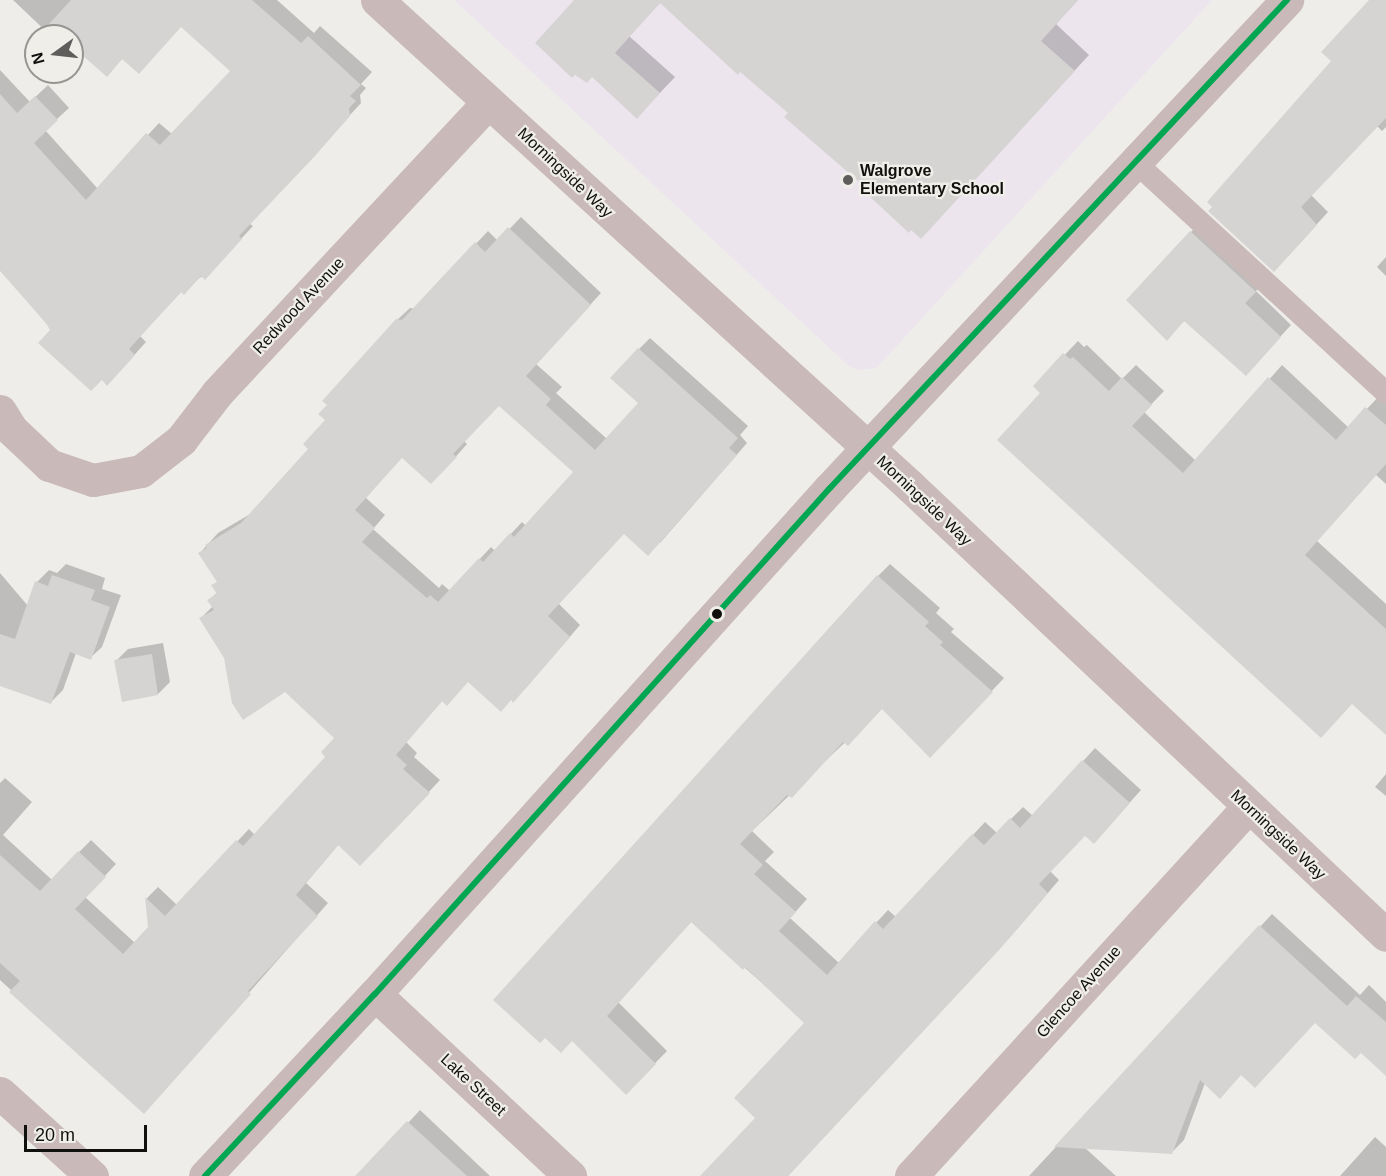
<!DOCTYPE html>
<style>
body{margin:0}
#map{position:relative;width:1386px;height:1176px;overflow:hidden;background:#eeedea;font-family:Arial,sans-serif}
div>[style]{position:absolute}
.education>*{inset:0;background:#ede5ee}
.shadow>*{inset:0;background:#0003}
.building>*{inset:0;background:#d6d4d3}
.service>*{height:22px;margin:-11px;padding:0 11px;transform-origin:11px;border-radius:11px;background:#cab9b9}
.minor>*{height:33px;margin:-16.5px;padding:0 16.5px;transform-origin:16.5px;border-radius:16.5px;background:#cab9b9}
.tertiary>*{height:33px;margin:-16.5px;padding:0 16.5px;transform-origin:16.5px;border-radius:16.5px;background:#cab9b9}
.bus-1>*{height:6px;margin:-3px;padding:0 3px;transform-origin:3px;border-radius:3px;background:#00a651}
.dots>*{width:16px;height:16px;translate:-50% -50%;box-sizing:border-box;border:3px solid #f0eee8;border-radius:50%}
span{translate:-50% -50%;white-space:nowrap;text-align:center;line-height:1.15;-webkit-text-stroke:4.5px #f0eee8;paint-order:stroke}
.poi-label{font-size:16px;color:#10100e;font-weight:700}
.left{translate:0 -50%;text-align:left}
.street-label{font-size:16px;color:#10100e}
.north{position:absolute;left:24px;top:24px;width:60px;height:60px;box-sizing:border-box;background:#f0eee8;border:2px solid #969591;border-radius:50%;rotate:255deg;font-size:16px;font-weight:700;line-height:24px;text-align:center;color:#10100e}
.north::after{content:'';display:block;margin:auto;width:21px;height:27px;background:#5e5d5b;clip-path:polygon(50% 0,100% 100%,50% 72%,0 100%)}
.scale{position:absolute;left:24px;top:1125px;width:123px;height:27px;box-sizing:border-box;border:3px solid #10100e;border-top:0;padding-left:8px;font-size:18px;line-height:21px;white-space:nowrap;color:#10100e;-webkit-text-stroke:4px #f0eee8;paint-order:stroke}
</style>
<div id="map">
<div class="education">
<i style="clip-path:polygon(454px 0,1212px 0,884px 360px,876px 368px,861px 370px,850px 367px)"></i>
</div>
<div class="shadow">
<i style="clip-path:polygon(13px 0,277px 0,314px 33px,320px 26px,372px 72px,361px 84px,366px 88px,360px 95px,361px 103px,250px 224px,253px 226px,216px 266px,182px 291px,140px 336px,146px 342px,119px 372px,52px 330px,0 269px,0 70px,30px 102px,48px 85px,69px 108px,45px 130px,98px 189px,159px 123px,172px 134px,232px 71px,182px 26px,123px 58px,107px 75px,72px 44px,72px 36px,51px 36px)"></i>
<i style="clip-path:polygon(576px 0,1078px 0,1056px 24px,1089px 55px,936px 221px,874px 193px,791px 113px,661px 2px,629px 36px,675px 77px,637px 117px)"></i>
<i style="clip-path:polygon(1371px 0,1386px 0,1386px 127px,1382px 131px,1377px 126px,1311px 195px,1328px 212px,1286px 258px,1333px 61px)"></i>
<i style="clip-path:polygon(evenodd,521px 217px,601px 293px,536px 364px,562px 387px,556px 393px,607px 439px,640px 403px,639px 349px,650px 338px,748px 426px,740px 435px,747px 443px,660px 543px,624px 532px,558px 603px,580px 625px,525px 689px,469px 681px,443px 700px,406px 742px,417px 753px,414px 757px,440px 780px,372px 853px,339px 844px,306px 883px,328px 903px,144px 1112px,0 980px,0 783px,5px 778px,32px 802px,3px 835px,52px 880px,91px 840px,116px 864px,85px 897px,135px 943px,150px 927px,147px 898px,158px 887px,177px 905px,249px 829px,255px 835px,327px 756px,336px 738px,285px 691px,226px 657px,201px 618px,213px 606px,209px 600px,218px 592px,213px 586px,218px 581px,200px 553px,218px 533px,252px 513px,310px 449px,397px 320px,410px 308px,415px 309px,488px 231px,498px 241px,521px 217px,499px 404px,575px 472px,526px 526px,522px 522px,495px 551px,491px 547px,450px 591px,442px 584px,439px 588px,373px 529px,385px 515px,366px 498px,402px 456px,443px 471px,467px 444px,464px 441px,499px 404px)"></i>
<i style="clip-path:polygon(1203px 220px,1266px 279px,1256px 291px,1291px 325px,1257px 362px,1185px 320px,1167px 339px,1191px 232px)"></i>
<i style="clip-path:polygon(1386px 257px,1386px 276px,1377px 267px)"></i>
<i style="clip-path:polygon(1078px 341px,1084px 347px,1087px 345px,1122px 379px,1136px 365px,1164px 391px,1144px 412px,1196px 461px,1282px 365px,1349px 428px,1380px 395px,1386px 400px,1386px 484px,1376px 475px,1317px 541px,1386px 604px,1386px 733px,1035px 386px)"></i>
<i style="clip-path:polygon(66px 564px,105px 578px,102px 589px,121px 595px,102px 647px,90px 658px,76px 653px,63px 690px,51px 702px,0 684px,0 573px,28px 606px,37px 582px,49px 570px,57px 573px)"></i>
<i style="clip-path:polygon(890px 564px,940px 608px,936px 613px,954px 629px,951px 632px,1004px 678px,942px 744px,882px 707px,752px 831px,774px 852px,765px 861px,807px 899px,790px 918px,839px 963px,888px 910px,896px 917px,985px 822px,997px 833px,1023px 807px,1033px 816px,1095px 748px,1141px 790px,1094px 842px,1085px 834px,1050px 871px,1059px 880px,1011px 936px,788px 1176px,702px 1176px,757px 1118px,806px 1022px,692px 921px,618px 1002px,667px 1051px,626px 1093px,572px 1039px,878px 576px)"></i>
<i style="clip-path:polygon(163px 643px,170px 682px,158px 694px,116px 661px,128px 649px)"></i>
<i style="clip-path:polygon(1386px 774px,1386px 796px,1375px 787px)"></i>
<i style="clip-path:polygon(1272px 914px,1360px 995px,1369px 985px,1386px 1002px,1386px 1074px,1361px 1051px,1316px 1021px,1242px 1074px,1205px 1083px,1184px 1140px,1172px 1152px,1084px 1147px,1116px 1176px,1029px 1176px)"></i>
<i style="clip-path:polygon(420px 1110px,490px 1176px,359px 1176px)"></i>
<i style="clip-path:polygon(1375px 1137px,1386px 1147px,1386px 1176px,1340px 1176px)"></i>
</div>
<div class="building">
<i style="clip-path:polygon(71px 0,252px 0,301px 43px,308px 36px,361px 85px,350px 96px,356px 101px,349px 108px,350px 116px,314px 157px,239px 236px,242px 239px,205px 280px,201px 276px,184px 295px,181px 292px,129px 349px,135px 355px,107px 386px,102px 380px,91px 391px,38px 343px,50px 330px,46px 323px,0 271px,0 94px,17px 113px,35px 96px,58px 120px,34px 143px,86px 200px,146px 133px,160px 145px,230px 71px,181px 27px,139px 74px,122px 59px,107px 77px,72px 46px,72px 36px,61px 36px,48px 25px)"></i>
<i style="clip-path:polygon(574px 0,1078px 0,1041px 41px,1075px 71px,921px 239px,911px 230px,909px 233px,869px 196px,872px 193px,784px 117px,788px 113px,740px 72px,738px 75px,660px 3px,615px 53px,660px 93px,637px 119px,592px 77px,587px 83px,575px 75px,572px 78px,535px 43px)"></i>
<i style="clip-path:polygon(1369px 0,1386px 0,1386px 118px,1301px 207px,1317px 225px,1274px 272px,1208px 211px,1212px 207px,1207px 202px,1331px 61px,1321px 52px)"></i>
<i style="clip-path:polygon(evenodd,508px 227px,591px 305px,526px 376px,551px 399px,546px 405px,595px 450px,638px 403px,610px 378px,638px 348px,738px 438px,729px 448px,737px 455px,648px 556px,624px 534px,548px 616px,570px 637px,513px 703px,511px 700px,501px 712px,468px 682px,447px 706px,442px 701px,396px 755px,407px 765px,403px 769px,430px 793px,360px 866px,338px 845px,296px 895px,318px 916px,248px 991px,251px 994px,144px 1114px,9px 992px,20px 981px,0 963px,0 855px,40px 891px,78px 851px,106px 877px,75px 909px,123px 954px,148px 927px,145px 897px,165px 916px,236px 840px,243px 846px,325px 757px,321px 752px,334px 738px,285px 692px,243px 720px,232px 703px,224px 658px,199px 618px,214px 610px,207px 600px,217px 594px,211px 585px,217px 582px,198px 553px,207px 548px,205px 545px,241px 523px,308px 449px,303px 444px,325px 420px,318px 414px,327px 405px,322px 401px,396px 319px,402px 320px,475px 242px,485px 252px,508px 227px,499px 406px,573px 472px,514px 537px,510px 533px,483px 562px,479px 558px,438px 602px,430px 595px,427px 598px,362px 542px,375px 528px,355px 510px,402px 458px,431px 484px,457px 457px,453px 454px,499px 406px)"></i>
<i style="clip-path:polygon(1190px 231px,1256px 292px,1245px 303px,1281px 337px,1246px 376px,1184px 321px,1167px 341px,1126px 300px)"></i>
<i style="clip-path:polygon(1063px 353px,1070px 359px,1073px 357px,1109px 391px,1122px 377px,1152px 405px,1132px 426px,1183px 473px,1268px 377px,1336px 440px,1365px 407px,1386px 425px,1386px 464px,1305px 555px,1386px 629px,1386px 735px,1352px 704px,1321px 738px,997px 440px,1040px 393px,1033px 386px)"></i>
<i style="clip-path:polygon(52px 575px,95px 590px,91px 600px,110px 607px,91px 660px,70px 652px,51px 704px,0 686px,0 634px,15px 639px,35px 581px,48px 586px)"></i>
<i style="clip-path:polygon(877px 575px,929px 622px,925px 626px,943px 642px,940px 645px,993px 692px,930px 758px,882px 709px,848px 746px,843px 742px,792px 798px,787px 795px,740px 844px,763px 865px,754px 874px,796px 912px,779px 931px,827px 975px,875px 921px,883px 929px,972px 834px,984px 845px,1010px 818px,1020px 828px,1082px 760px,1130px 803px,1094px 844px,1085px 836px,1039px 884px,1048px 893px,999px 950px,788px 1176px,700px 1176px,755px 1118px,734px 1098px,804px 1023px,745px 967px,743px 970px,691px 922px,607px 1016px,656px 1064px,626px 1095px,572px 1041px,561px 1053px,545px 1038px,540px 1043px,493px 1000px)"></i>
<i style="clip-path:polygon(152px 654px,158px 695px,122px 702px,114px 660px)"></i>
<i style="clip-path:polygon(1259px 925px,1347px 1006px,1356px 996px,1386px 1022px,1386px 1076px,1361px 1053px,1355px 1059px,1315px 1023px,1255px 1088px,1241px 1075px,1220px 1099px,1200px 1080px,1172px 1154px,1054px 1147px)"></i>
<i style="clip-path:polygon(407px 1121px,467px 1176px,355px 1176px)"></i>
</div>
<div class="service">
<i style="left:1135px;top:162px;width:341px;rotate:42.6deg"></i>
</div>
<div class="minor">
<i style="left:377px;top:0;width:721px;rotate:42.36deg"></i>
<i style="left:910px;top:486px;width:654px;rotate:43.33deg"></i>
<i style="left:0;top:411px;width:22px;rotate:58deg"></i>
<i style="left:12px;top:430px;width:51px;rotate:43.4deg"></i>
<i style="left:49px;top:465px;width:46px;rotate:18.8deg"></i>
<i style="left:93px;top:480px;width:49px;rotate:-10.6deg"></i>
<i style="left:141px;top:471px;width:51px;rotate:-37.8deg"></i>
<i style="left:181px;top:440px;width:59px;rotate:-52.5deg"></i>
<i style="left:217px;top:393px;width:398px;rotate:-47deg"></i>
<i style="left:0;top:1093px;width:124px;rotate:42.1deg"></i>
<i style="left:911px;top:1176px;width:500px;rotate:-47.6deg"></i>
</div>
<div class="tertiary">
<i style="left:375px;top:994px;width:267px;rotate:43deg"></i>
<i style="left:205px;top:1176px;width:249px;rotate:-47deg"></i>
<i style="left:375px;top:994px;width:680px;rotate:-48.04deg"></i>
<i style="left:830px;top:488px;width:669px;rotate:-46.88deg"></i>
</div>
<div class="bus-1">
<i style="left:205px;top:1176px;width:249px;rotate:-47deg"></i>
<i style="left:375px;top:994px;width:680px;rotate:-48.04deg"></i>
<i style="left:830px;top:488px;width:669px;rotate:-46.88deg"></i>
</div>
<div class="dots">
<i style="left:848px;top:180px;background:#5e5d5b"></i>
<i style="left:717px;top:614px;background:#10100e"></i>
</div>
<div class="poi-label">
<span class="left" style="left:860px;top:180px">Walgrove<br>Elementary School</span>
</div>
<div class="street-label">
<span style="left:565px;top:173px;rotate:43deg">Morningside Way</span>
<span style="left:299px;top:306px;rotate:-47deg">Redwood Avenue</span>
<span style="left:924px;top:501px;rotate:43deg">Morningside Way</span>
<span style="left:1278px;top:835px;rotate:43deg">Morningside Way</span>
<span style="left:1079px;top:992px;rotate:-48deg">Glencoe Avenue</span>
<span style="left:473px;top:1085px;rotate:43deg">Lake Street</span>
</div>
<div class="north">N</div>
<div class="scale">20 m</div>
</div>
